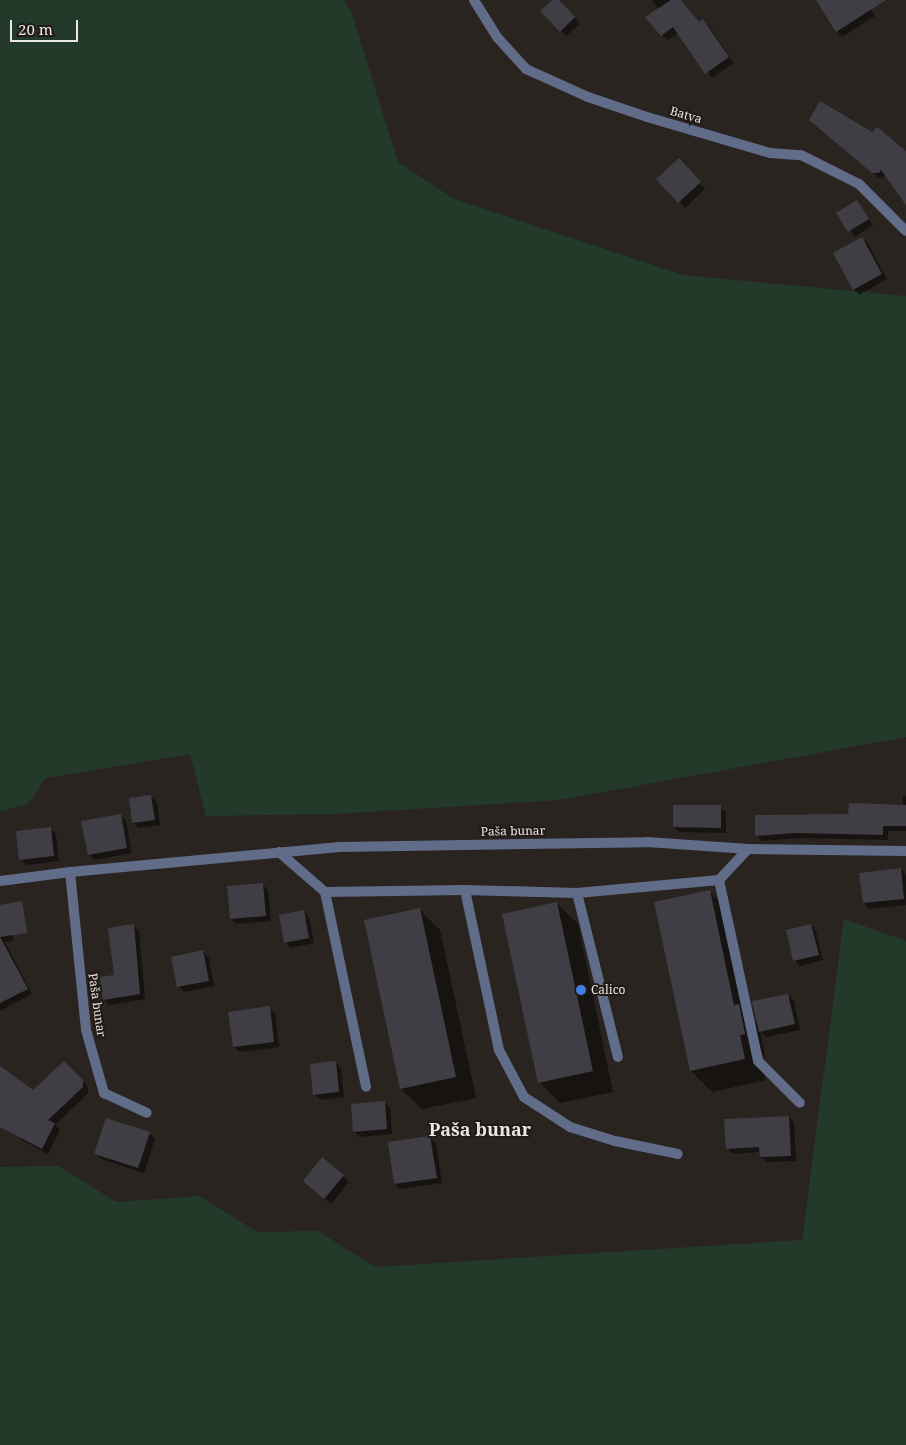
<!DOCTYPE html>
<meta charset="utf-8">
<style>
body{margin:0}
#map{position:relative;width:906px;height:1445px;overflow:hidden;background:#2a2420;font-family:"Noto Serif",serif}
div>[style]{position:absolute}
.green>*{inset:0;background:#233a2b}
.shadow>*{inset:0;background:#0007}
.building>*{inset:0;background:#403e45}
.street>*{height:10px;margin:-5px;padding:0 5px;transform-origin:5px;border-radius:5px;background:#616c89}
.dots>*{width:14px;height:14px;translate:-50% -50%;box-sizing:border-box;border:2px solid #211b17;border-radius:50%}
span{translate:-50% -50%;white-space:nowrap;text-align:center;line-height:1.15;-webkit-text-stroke:4px #211b17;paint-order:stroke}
.street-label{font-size:12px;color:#ebe6e4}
.poi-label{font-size:12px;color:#ebe6e4}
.left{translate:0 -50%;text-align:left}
.district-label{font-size:18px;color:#ebe6e4;font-weight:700}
.scale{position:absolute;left:10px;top:20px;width:68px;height:22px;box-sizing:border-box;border:2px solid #ebe6e4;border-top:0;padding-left:6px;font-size:15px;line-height:18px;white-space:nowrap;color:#ebe6e4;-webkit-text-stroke:4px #211b17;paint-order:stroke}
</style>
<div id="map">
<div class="green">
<i style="clip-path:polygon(0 0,344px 0,352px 14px,398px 162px,454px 199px,683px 275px,906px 296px,906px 737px,559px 800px,335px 814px,206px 816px,190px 754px,46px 778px,28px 804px,0 811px)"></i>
<i style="clip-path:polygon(844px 919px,906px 941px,906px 1445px,0 1445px,0 1167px,59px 1166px,116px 1202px,200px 1196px,257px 1232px,318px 1231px,375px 1267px,802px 1240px)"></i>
</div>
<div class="shadow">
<i style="clip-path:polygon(554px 0,558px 0,580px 24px,566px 36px,542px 11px)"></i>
<i style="clip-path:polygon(652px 0,680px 0,699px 23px,703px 21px,709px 26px,734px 63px,712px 78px,679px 33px,668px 40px,662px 35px,659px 9px)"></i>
<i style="clip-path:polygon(822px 0,865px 0,875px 16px,842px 37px,837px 31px)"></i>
<i style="clip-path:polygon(816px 126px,906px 153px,906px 203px,887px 176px,879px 178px)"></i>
<i style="clip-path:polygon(684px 166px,705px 189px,685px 208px,658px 179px)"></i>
<i style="clip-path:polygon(857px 202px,873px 225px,855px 237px,838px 213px)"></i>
<i style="clip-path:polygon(862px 239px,868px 244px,887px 279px,859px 295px,854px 289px)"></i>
<i style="clip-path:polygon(903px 796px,906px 796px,906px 831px,888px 831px,888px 840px,801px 838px,762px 841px,757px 836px,903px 806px)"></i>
<i style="clip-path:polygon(151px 797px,157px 802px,160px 825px,139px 828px,133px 823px)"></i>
<i style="clip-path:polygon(720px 807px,726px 812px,726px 833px,680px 832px,674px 827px)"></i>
<i style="clip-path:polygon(120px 815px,126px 821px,132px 853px,94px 860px,89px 855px)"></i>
<i style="clip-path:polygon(50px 828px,56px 834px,59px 861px,26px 865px,20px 859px)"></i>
<i style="clip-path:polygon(901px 869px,906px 875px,906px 905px,869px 909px,864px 903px)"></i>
<i style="clip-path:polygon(262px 884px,268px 890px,271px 921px,237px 924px,231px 919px)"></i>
<i style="clip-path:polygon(709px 891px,730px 912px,753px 1020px,759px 1026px,788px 995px,794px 1001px,800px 1030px,766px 1037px,760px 1031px,765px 1055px,760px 1056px,766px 1080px,712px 1092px,691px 1071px)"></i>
<i style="clip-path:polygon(557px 903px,578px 924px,613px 1092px,560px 1103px,539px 1082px)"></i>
<i style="clip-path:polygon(0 906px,6px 912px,14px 941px,5px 942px,32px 994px,0 1011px)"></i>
<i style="clip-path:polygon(419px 909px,440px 930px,476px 1098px,422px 1109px,401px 1089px)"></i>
<i style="clip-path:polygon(304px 911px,309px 917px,314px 943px,291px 948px,285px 942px)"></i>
<i style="clip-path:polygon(811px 925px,816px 931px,823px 960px,800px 966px,795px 960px)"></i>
<i style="clip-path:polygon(134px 926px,139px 931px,145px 999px,109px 1005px,104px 1000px,116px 976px)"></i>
<i style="clip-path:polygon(203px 952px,209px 958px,214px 986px,184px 992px,178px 986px)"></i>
<i style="clip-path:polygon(269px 1008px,275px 1013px,279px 1047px,240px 1052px,234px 1047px)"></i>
<i style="clip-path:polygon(64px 1062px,88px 1087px,88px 1093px,55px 1125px,60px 1130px,48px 1154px,20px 1139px,0 1108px,0 1067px,33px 1091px)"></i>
<i style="clip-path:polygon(336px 1063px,341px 1068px,344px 1097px,320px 1100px,314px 1094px)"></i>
<i style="clip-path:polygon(384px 1102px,390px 1108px,392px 1134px,360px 1137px,354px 1132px)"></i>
<i style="clip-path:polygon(789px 1117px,794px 1122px,796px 1161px,767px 1162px,761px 1157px,761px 1152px,733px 1154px,727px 1148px)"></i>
<i style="clip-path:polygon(107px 1120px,150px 1134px,155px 1139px,144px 1173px,101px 1159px,96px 1153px)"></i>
<i style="clip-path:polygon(430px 1137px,436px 1143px,442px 1183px,400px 1189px,395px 1184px)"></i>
<i style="clip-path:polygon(343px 1176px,349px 1182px,331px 1204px,310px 1187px)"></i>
</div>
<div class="building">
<i style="clip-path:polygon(552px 0,559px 0,575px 17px,560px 32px,540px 11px)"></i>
<i style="clip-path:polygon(671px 0,681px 0,699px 22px,703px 19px,729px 57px,705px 74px,673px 27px,661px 36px,645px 17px)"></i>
<i style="clip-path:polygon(816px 0,886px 0,836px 32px)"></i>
<i style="clip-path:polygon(820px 101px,872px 132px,877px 127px,906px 151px,906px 205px,881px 170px,879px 173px,872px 173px,809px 120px)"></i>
<i style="clip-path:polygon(679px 158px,701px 182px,678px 203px,656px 179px)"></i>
<i style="clip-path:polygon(857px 200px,869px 219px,848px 232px,836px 213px)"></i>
<i style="clip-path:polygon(862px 237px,882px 274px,853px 290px,833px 253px)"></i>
<i style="clip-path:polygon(151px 795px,155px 820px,132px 823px,129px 798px)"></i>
<i style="clip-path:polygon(849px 803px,906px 805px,906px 826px,883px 826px,883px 835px,795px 833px,755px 836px,755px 815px,848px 814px)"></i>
<i style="clip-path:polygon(673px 805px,721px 805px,721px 828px,673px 827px)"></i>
<i style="clip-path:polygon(121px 814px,127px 848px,88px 855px,81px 821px)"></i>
<i style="clip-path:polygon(51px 827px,54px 856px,19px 860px,16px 831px)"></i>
<i style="clip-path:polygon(901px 868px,904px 899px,863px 903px,859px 873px)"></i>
<i style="clip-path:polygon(263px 883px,266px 916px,230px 919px,227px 886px)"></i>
<i style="clip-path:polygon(710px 890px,734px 1005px,739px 1004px,745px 1034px,740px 1035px,745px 1059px,690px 1071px,654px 902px)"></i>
<i style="clip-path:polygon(22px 901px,27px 933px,0 937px,28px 989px,0 1003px,0 905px)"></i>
<i style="clip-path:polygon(557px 902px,593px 1071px,538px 1083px,502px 914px)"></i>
<i style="clip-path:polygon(420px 908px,456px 1077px,400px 1089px,364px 920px)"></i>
<i style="clip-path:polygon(304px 910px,309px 938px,284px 943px,279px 915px)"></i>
<i style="clip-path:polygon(134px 924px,140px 994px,103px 1000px,100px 977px,114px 975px,108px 928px)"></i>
<i style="clip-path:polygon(811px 924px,819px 955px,793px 961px,786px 930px)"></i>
<i style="clip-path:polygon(203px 950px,209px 981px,177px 987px,171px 957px)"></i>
<i style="clip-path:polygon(788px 994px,795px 1024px,759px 1032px,752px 1001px)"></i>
<i style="clip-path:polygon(270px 1006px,274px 1042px,233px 1047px,228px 1012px)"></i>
<i style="clip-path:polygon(64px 1061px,83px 1080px,83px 1087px,48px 1120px,55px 1123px,42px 1149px,0 1127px,0 1066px,33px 1090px)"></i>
<i style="clip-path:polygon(336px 1061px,339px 1092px,313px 1095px,310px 1064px)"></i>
<i style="clip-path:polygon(385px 1101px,387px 1129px,353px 1132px,351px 1104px)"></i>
<i style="clip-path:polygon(789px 1116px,791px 1156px,760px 1157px,759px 1147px,726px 1149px,724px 1119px)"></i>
<i style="clip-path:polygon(106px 1118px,150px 1132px,138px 1168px,94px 1154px)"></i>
<i style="clip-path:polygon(430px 1136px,437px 1178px,394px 1184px,388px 1142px)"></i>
<i style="clip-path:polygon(322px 1157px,344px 1175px,324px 1199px,303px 1181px)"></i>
</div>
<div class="street">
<i style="left:474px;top:0;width:44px;rotate:58.1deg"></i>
<i style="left:497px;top:37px;width:43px;rotate:47.8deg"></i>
<i style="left:526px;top:69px;width:68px;rotate:24.3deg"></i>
<i style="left:588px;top:97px;width:62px;rotate:18.7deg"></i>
<i style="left:647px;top:117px;width:128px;rotate:16.3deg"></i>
<i style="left:770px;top:153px;width:31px;rotate:4deg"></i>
<i style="left:801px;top:155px;width:65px;rotate:26.6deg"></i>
<i style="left:859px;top:184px;width:66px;rotate:45deg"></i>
<i style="left:279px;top:852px;width:61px;rotate:41deg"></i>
<i style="left:325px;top:892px;width:140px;rotate:-0.8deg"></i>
<i style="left:465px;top:890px;width:112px;rotate:1.5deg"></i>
<i style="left:577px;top:893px;width:143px;rotate:-5.2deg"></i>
<i style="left:719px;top:880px;width:42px;rotate:-46.9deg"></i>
<i style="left:70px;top:872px;width:159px;rotate:84.2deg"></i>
<i style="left:86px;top:1030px;width:66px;rotate:74.1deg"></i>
<i style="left:104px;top:1093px;width:47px;rotate:24.9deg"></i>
<i style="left:719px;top:880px;width:185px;rotate:77.8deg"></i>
<i style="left:758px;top:1061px;width:59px;rotate:45deg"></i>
<i style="left:0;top:881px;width:71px;rotate:-7.3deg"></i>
<i style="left:70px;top:872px;width:271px;rotate:-5.3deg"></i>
<i style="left:340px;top:847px;width:307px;rotate:-0.9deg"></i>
<i style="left:647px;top:842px;width:101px;rotate:4deg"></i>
<i style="left:748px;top:849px;width:158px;rotate:0.7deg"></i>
<i style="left:465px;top:890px;width:164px;rotate:78deg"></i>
<i style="left:499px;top:1050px;width:53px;rotate:62deg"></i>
<i style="left:524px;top:1097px;width:55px;rotate:33.1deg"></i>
<i style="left:570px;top:1127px;width:47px;rotate:17.3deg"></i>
<i style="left:615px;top:1141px;width:64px;rotate:11.7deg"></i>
<i style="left:325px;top:892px;width:199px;rotate:78.1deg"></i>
<i style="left:577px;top:893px;width:169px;rotate:76deg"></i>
</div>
<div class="dots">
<i style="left:581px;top:990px;background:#3f7fe0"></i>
</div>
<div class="street-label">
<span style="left:686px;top:115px;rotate:16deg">Batva</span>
<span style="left:513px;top:831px;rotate:-1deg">Paša bunar</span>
<span style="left:97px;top:1005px;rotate:82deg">Paša bunar</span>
</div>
<div class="poi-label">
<span class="left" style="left:591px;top:990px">Calico</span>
</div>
<div class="district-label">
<span style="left:480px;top:1129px">Paša bunar</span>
</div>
<div class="scale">20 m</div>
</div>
